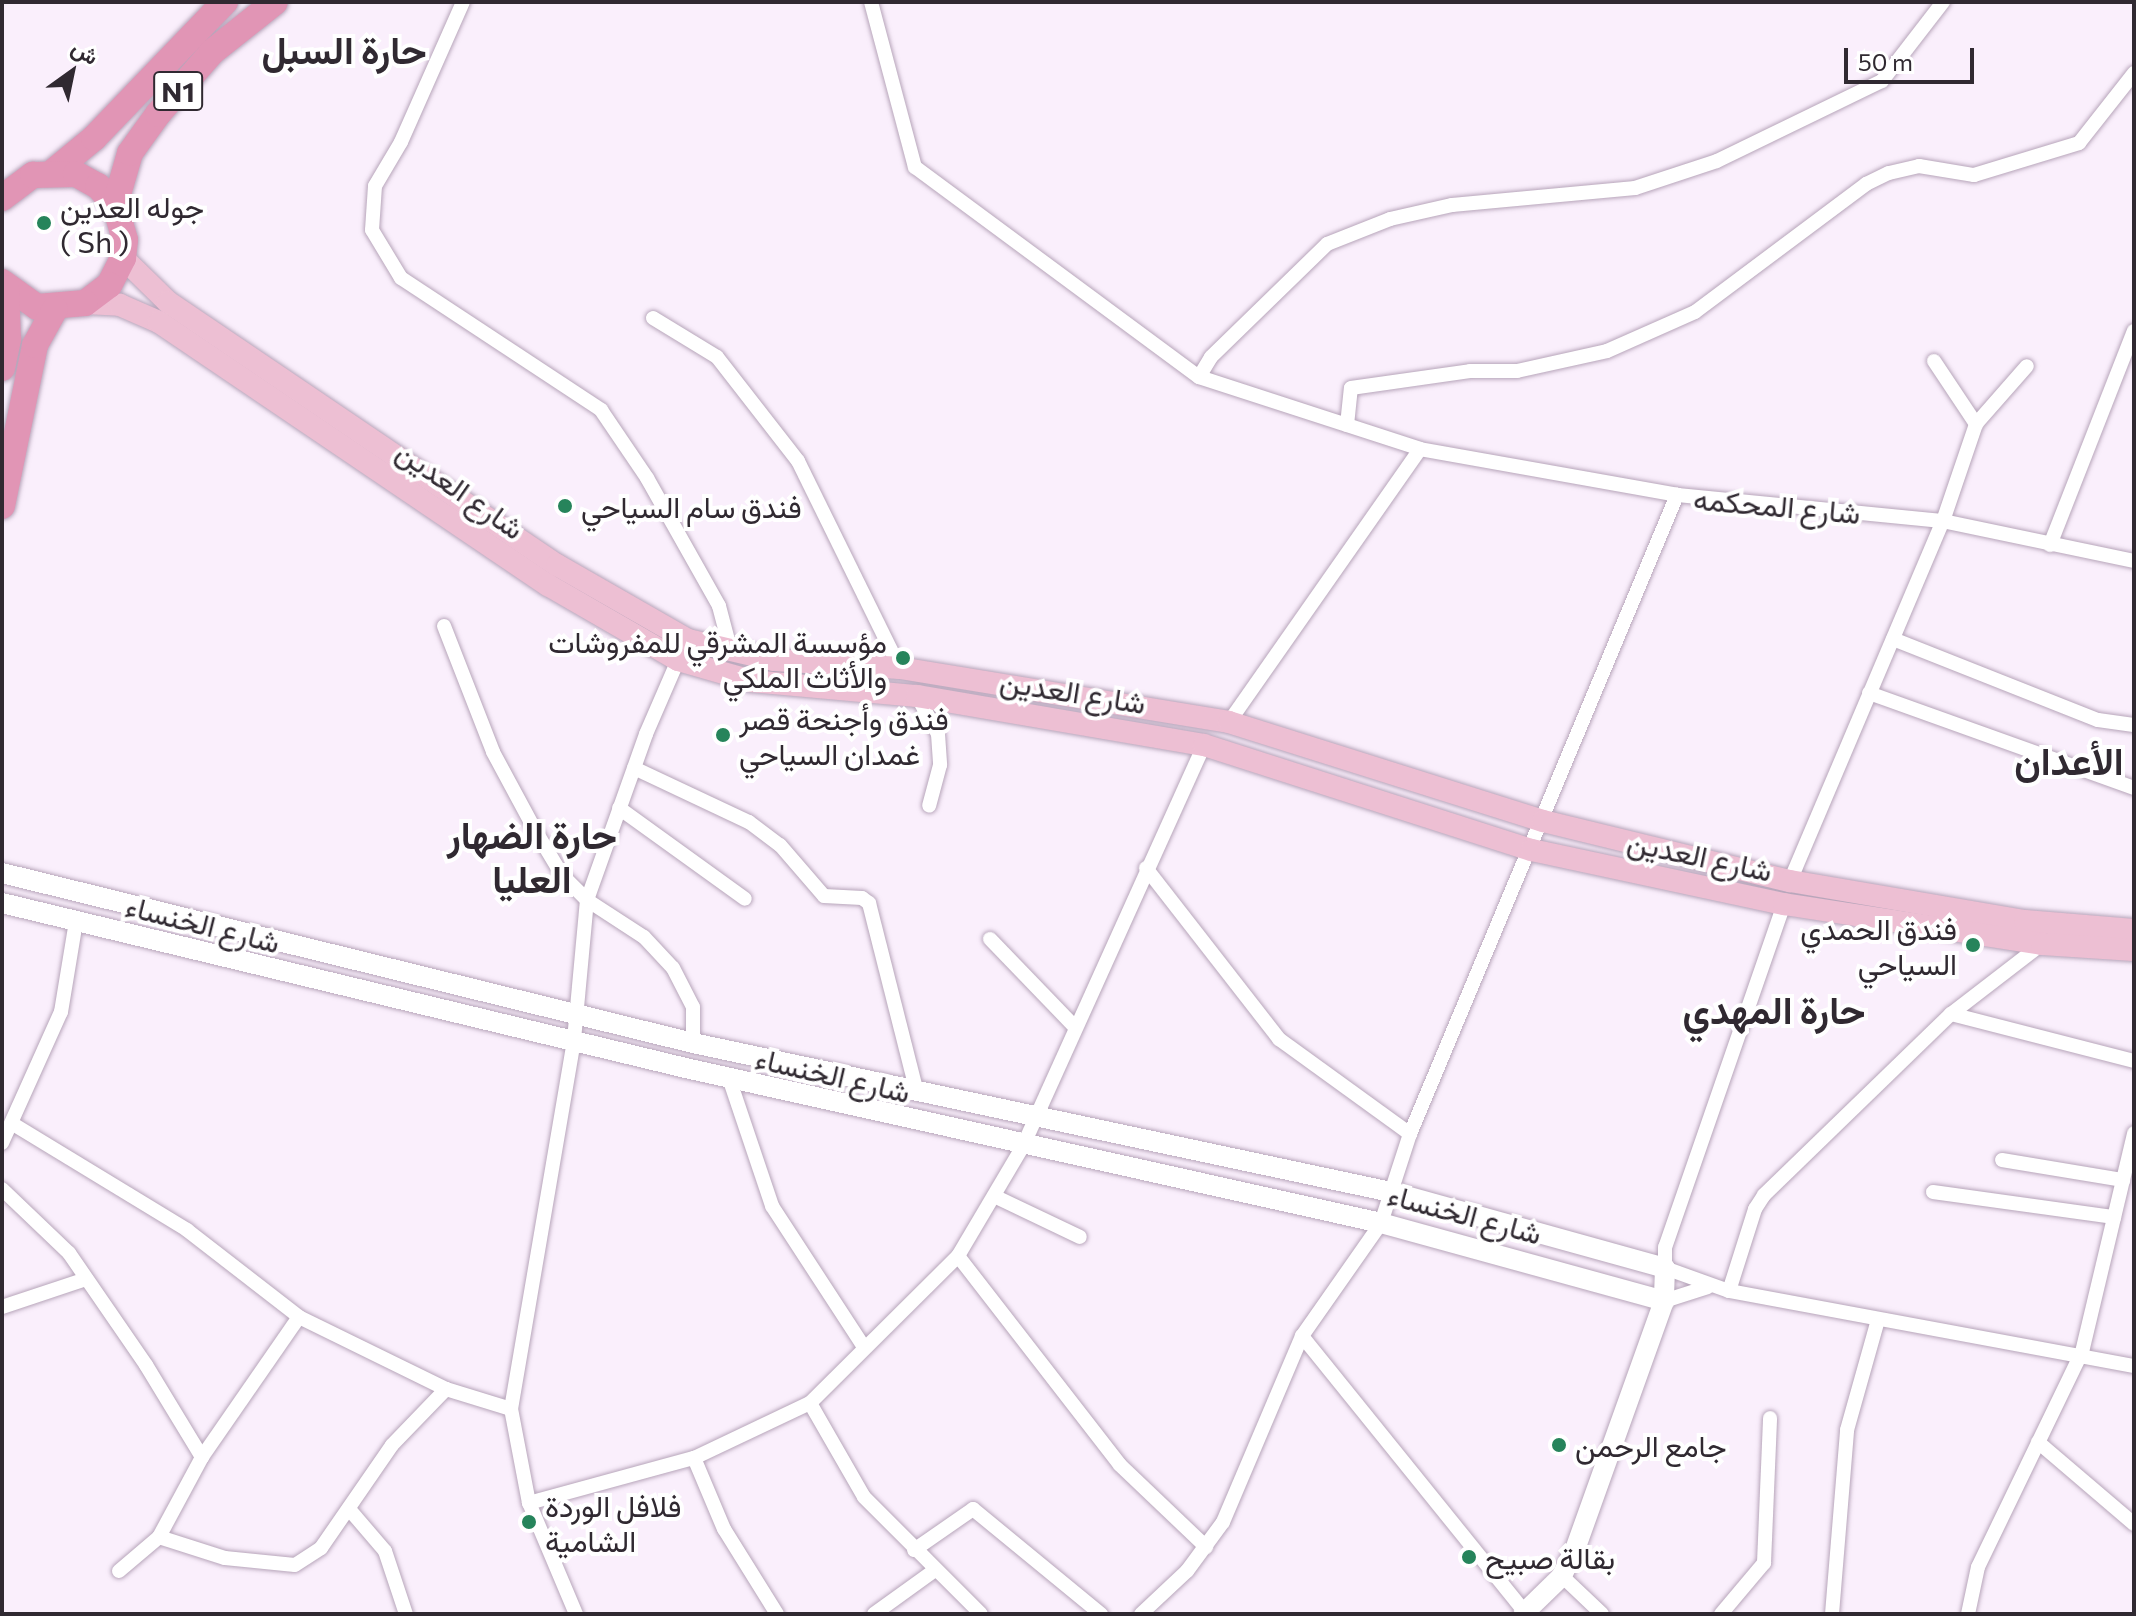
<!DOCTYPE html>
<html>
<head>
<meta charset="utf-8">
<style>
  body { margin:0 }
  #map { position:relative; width:2136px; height:1616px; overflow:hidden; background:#faeffc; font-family:Commissioner,Vazirmatn,sans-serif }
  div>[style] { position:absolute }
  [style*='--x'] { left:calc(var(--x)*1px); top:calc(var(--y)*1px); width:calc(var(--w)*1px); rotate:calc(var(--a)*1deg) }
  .roads { filter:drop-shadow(0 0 2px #b7a5ba) drop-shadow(0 0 2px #b7a5ba) }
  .street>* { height:14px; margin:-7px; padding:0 7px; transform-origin:7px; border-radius:7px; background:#fff }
  .secondary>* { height:20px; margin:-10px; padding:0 10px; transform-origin:10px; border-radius:10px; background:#fff }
  .primary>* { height:22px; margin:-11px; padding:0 11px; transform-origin:11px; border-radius:11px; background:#edbfd3 }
  .highway>* { height:26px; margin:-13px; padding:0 13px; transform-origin:13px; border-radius:13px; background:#e195b5 }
  .dots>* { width:22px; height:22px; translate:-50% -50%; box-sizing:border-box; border:4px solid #fff; border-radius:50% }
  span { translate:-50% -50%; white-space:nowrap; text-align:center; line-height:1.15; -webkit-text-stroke:8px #fff; paint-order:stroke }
  .shield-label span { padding:2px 6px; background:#fff; border:2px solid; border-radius:6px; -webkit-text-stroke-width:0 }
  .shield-label { font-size:28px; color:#302931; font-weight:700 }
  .poi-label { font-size:30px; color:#302931 }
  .left { translate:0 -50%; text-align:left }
  .right { translate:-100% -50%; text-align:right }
  .street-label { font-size:30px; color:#302931 }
  .district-label { font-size:38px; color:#302931; font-weight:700 }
  .frame { position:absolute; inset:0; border:4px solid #302931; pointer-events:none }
  .north { position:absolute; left:32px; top:32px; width:80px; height:80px; -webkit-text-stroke:6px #fff; paint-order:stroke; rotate:33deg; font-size:22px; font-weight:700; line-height:32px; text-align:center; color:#302931 }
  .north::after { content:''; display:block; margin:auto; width:28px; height:36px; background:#302931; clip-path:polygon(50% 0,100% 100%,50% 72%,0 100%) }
  .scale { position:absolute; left:1844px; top:48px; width:130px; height:36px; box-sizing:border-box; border:4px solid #302931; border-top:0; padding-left:10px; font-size:24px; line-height:28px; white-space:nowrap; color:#302931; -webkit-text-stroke:6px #fff; paint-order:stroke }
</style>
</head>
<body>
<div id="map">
  <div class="roads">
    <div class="street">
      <div style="--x:463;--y:2;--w:153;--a:113.9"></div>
      <div style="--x:401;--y:142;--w:51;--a:120.6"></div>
      <div style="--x:375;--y:186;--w:44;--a:93.9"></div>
      <div style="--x:372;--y:230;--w:56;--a:58.9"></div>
      <div style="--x:401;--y:278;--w:240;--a:33.4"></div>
      <div style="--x:601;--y:410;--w:82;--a:55.9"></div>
      <div style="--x:647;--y:478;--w:147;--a:60.6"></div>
      <div style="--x:719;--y:606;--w:43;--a:75.3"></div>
      <div style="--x:871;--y:2;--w:171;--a:75.1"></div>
      <div style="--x:915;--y:167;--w:353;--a:36.5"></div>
      <div style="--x:1199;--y:377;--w:232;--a:18"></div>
      <div style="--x:1420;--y:449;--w:261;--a:10.1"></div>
      <div style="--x:1677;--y:495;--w:267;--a:5.6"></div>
      <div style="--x:1943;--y:521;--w:195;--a:11.8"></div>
      <div style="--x:653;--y:318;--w:75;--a:31.4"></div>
      <div style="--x:717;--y:357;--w:132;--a:52.1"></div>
      <div style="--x:798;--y:461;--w:231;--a:63.8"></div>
      <div style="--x:1934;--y:361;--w:76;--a:56.3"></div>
      <div style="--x:1199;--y:377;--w:23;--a:-59"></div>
      <div style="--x:1211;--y:357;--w:162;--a:-44.2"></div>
      <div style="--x:1327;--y:244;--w:68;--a:-21.6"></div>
      <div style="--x:1390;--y:219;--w:64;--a:-12.7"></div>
      <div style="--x:1452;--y:205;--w:184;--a:-5.3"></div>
      <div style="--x:1635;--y:188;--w:86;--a:-18.2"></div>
      <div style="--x:1717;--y:161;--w:183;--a:-25.9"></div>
      <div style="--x:1882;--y:81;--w:100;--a:-52.3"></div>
      <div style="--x:1347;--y:425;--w:37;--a:-84"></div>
      <div style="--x:1351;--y:388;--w:120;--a:-8.1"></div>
      <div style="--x:1470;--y:371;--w:47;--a:0"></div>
      <div style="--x:1517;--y:371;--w:92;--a:-12.5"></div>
      <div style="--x:1607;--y:351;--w:96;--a:-23.9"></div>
      <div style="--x:1695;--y:312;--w:214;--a:-36.8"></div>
      <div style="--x:1866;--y:184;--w:25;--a:-26"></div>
      <div style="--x:1889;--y:173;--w:31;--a:-13"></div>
      <div style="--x:1919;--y:166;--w:56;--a:9.3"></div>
      <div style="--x:1974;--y:175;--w:110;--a:-16.9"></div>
      <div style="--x:2079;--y:143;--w:89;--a:-51.8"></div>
      <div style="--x:2050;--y:545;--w:230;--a:-68.6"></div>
      <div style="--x:444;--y:626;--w:135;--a:68.7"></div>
      <div style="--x:493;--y:752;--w:89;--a:61.7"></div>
      <div style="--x:535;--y:830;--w:52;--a:59"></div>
      <div style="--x:562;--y:875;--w:35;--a:45"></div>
      <div style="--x:587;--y:900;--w:68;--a:33"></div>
      <div style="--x:644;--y:937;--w:42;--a:46.9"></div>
      <div style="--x:673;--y:968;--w:44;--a:62.9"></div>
      <div style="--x:693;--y:1007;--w:36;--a:90"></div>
      <div style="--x:1893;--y:639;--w:220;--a:21.6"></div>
      <div style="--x:2098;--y:720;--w:36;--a:8"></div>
      <div style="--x:1869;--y:693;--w:282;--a:19.7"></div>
      <div style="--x:917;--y:696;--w:43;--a:61.1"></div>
      <div style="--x:938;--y:734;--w:31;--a:86"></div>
      <div style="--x:940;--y:765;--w:42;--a:105"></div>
      <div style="--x:1229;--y:722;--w:333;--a:-55"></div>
      <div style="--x:634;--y:768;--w:127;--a:25.2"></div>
      <div style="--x:749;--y:822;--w:39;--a:37"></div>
      <div style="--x:780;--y:845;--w:67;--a:49.2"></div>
      <div style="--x:824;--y:896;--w:38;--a:3"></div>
      <div style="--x:862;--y:898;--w:9;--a:36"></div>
      <div style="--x:869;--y:903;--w:196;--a:75.8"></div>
      <div style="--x:619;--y:808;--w:155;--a:35.8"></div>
      <div style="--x:1146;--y:868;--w:217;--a:52.1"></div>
      <div style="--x:1279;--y:1039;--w:162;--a:35.9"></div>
      <div style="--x:1790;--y:881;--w:391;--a:-67"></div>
      <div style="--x:1943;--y:521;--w:102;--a:-71.2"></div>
      <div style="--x:1976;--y:424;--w:77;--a:-48.7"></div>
      <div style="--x:1784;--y:904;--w:363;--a:109.1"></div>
      <div style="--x:1665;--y:1247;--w:21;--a:90"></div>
      <div style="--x:1665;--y:1268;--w:68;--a:19.8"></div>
      <div style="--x:1729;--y:1291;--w:412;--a:10.5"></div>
      <div style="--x:990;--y:939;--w:122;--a:46"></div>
      <div style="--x:1951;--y:1014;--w:189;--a:14.4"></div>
      <div style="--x:729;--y:1078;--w:135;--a:71.4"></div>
      <div style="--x:772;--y:1206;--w:168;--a:56.9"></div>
      <div style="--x:13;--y:1124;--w:204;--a:31.3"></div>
      <div style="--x:187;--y:1230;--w:142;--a:37.8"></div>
      <div style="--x:299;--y:1317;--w:164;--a:26.1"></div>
      <div style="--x:446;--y:1389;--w:68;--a:17.1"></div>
      <div style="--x:2;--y:1143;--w:144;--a:-65.8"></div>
      <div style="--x:61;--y:1012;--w:92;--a:-80.6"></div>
      <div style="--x:2002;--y:1160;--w:123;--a:9.4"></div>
      <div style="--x:2;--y:1189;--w:93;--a:43.7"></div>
      <div style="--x:69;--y:1253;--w:136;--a:55.5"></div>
      <div style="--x:146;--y:1365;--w:108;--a:58.7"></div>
      <div style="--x:1933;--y:1192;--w:183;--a:7.9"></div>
      <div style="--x:994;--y:1196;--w:95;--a:25.5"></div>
      <div style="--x:958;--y:1256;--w:264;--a:52.2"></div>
      <div style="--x:1120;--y:1465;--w:119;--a:43.6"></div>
      <div style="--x:1729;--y:1291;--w:86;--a:-72.4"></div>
      <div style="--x:1755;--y:1209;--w:17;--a:-57"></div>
      <div style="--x:1764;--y:1195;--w:260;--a:-44.1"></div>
      <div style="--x:1951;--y:1014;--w:115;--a:-37.6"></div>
      <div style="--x:1664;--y:1301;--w:46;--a:-17.7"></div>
      <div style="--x:2;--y:1307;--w:89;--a:-18.4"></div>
      <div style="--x:1302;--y:1336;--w:355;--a:51.1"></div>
      <div style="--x:810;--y:1403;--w:108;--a:60.1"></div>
      <div style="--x:864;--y:1497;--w:165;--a:45"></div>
      <div style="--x:2038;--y:1442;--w:126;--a:40.5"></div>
      <div style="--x:529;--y:1503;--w:171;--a:-15.3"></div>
      <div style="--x:349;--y:1509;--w:55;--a:49.4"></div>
      <div style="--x:385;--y:1551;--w:66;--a:71.6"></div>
      <div style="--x:159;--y:1537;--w:69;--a:17.7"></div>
      <div style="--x:225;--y:1558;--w:70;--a:5.7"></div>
      <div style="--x:295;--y:1565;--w:31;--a:-33"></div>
      <div style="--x:321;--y:1548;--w:125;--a:-55.4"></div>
      <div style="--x:392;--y:1445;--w:78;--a:-46"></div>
      <div style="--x:914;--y:1550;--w:72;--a:-34.8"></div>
      <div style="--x:973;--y:1509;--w:166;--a:39.4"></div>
      <div style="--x:119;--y:1571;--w:52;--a:-40.4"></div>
      <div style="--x:159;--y:1537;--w:91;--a:-61.7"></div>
      <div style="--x:202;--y:1457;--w:170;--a:-55.3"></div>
      <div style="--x:1562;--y:1576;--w:55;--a:43.5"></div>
      <div style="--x:576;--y:1614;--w:121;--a:-112.9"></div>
      <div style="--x:529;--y:1503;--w:96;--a:-100.8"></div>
      <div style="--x:511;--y:1409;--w:374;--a:-80.3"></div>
      <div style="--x:574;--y:1040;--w:141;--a:-84.7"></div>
      <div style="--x:587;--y:900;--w:176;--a:-70.4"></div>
      <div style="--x:646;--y:734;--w:81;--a:-66.6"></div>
      <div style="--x:777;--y:1614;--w:100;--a:-121.9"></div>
      <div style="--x:724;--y:1529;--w:77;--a:-112.9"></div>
      <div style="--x:694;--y:1458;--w:128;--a:-25.4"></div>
      <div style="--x:810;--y:1403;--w:209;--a:-44.8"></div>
      <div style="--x:958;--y:1256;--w:128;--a:-59.4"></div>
      <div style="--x:1023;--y:1146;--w:440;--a:-65.7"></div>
      <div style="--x:874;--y:1614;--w:75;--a:-35.8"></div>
      <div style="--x:1141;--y:1614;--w:63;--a:-43.1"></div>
      <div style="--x:1187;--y:1571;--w:61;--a:-53.7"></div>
      <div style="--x:1223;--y:1522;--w:202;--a:-67"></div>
      <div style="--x:1302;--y:1336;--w:138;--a:-55"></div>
      <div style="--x:1381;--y:1223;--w:94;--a:-72"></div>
      <div style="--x:1410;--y:1134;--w:693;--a:-67.32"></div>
      <div style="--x:1721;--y:1614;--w:67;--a:-49.9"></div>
      <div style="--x:1764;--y:1563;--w:145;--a:-87.6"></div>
      <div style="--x:1832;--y:1614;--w:185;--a:-85.3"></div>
      <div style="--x:1847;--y:1430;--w:114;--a:-74.3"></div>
      <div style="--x:1968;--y:1614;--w:48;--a:-78"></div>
      <div style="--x:1978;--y:1567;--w:239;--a:-64.2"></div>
      <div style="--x:2082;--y:1352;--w:225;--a:-76.6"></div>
    </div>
    <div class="secondary">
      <div style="--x:2;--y:873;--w:712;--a:13.82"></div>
      <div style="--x:693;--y:1043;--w:714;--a:12.05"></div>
      <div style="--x:1391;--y:1192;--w:284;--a:15.5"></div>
      <div style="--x:1665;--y:1268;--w:33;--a:92"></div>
      <div style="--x:1664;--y:1301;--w:263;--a:109.7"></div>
      <div style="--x:1575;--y:1549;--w:30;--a:116"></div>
      <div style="--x:1562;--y:1576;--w:54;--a:135.7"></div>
      <div style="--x:2;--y:903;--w:708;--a:13.57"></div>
      <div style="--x:690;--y:1069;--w:708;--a:12.56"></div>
      <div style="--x:1381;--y:1223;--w:294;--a:15.4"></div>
    </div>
    <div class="primary">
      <div style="--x:123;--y:258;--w:63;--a:44.4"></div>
      <div style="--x:168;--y:302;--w:470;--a:34.1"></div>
      <div style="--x:557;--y:565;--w:151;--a:29.8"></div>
      <div style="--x:688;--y:640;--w:88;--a:13.1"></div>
      <div style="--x:774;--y:660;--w:126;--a:3.6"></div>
      <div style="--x:900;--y:668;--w:333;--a:9.3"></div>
      <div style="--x:1229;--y:722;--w:329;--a:17.5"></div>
      <div style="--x:1543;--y:821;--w:254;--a:13.7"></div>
      <div style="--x:1790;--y:881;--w:238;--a:9.7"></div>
      <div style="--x:2025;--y:921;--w:109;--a:4.7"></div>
      <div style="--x:85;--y:303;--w:35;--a:3"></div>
      <div style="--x:120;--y:305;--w:43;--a:23.6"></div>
      <div style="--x:159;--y:322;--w:470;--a:34.1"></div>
      <div style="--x:548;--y:585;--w:150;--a:30"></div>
      <div style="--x:678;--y:660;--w:76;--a:16"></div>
      <div style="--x:751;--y:681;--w:167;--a:5.2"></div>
      <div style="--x:917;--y:696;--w:291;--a:9.7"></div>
      <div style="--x:1204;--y:745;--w:344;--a:17.8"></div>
      <div style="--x:1532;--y:850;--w:258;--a:12.1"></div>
      <div style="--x:1784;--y:904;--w:261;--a:8.8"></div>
      <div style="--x:2042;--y:944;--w:92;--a:3.7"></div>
    </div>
    <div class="highway">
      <div style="--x:54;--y:171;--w:52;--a:-39.5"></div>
      <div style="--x:94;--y:138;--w:189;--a:-46.1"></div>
      <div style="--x:2;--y:198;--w:39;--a:-37"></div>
      <div style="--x:33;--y:175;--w:43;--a:-1.3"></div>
      <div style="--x:76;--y:174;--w:25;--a:29"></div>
      <div style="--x:98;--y:186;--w:25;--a:48"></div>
      <div style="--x:115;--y:205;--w:36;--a:74"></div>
      <div style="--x:125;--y:240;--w:18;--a:96"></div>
      <div style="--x:123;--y:258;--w:30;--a:117"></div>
      <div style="--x:109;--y:285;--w:30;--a:143"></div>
      <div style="--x:85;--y:303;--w:48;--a:175.2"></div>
      <div style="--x:37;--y:307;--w:43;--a:-144.5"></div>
      <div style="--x:115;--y:205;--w:54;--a:-73.9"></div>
      <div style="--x:130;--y:153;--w:48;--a:-54.3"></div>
      <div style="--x:158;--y:114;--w:82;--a:-48.9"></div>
      <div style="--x:212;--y:52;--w:80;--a:-38.4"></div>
      <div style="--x:2;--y:368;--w:30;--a:-78"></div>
      <div style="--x:8;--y:339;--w:51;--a:-92.2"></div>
      <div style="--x:2;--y:506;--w:164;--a:-78.4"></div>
      <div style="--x:35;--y:345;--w:41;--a:-60.9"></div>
    </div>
  </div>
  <div class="dots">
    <div style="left:44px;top:223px;background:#26845b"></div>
    <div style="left:565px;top:506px;background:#26845b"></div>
    <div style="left:903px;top:658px;background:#26845b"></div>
    <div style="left:723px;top:735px;background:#26845b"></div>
    <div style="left:1973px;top:945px;background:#26845b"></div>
    <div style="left:1559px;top:1445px;background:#26845b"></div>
    <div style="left:529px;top:1522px;background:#26845b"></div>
    <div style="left:1469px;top:1557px;background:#26845b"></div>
  </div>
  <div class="shield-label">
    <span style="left:178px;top:91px">N1</span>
  </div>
  <div class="poi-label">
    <span class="left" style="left:60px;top:223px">جوله العدين<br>( Sh )</span>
    <span class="left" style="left:581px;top:506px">فندق سام السياحي</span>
    <span class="right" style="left:887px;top:658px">مؤسسة المشرقي للمفروشات<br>والأثاث الملكي</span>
    <span class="left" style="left:739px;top:735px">فندق وأجنحة قصر<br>غمدان السياحي</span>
    <span class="right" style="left:1957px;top:945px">فندق الحمدي<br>السياحي</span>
    <span class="left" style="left:1575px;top:1445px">جامع الرحمن</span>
    <span class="left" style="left:545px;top:1522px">فلافل الوردة<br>الشامية</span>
    <span class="left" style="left:1485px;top:1557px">بقالة صبيح</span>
  </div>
  <div class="street-label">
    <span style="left:461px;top:489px;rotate:35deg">شارع العدين</span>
    <span style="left:1777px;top:505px;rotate:5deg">شارع المحكمه</span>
    <span style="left:1073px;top:691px;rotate:9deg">شارع العدين</span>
    <span style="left:1700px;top:855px;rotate:12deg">شارع العدين</span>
    <span style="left:203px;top:923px;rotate:14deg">شارع الخنساء</span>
    <span style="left:833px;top:1074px;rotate:13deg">شارع الخنساء</span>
    <span style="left:1465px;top:1213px;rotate:15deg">شارع الخنساء</span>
  </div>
  <div class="district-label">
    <span style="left:344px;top:49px">حارة السبل</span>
    <span style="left:2069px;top:760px">الأعدان</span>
    <span style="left:532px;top:856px">حارة الضهار<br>العليا</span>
    <span style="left:1774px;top:1009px">حارة المهدي</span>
  </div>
  <div class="frame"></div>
  <div class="north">ش</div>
  <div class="scale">50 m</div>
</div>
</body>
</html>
